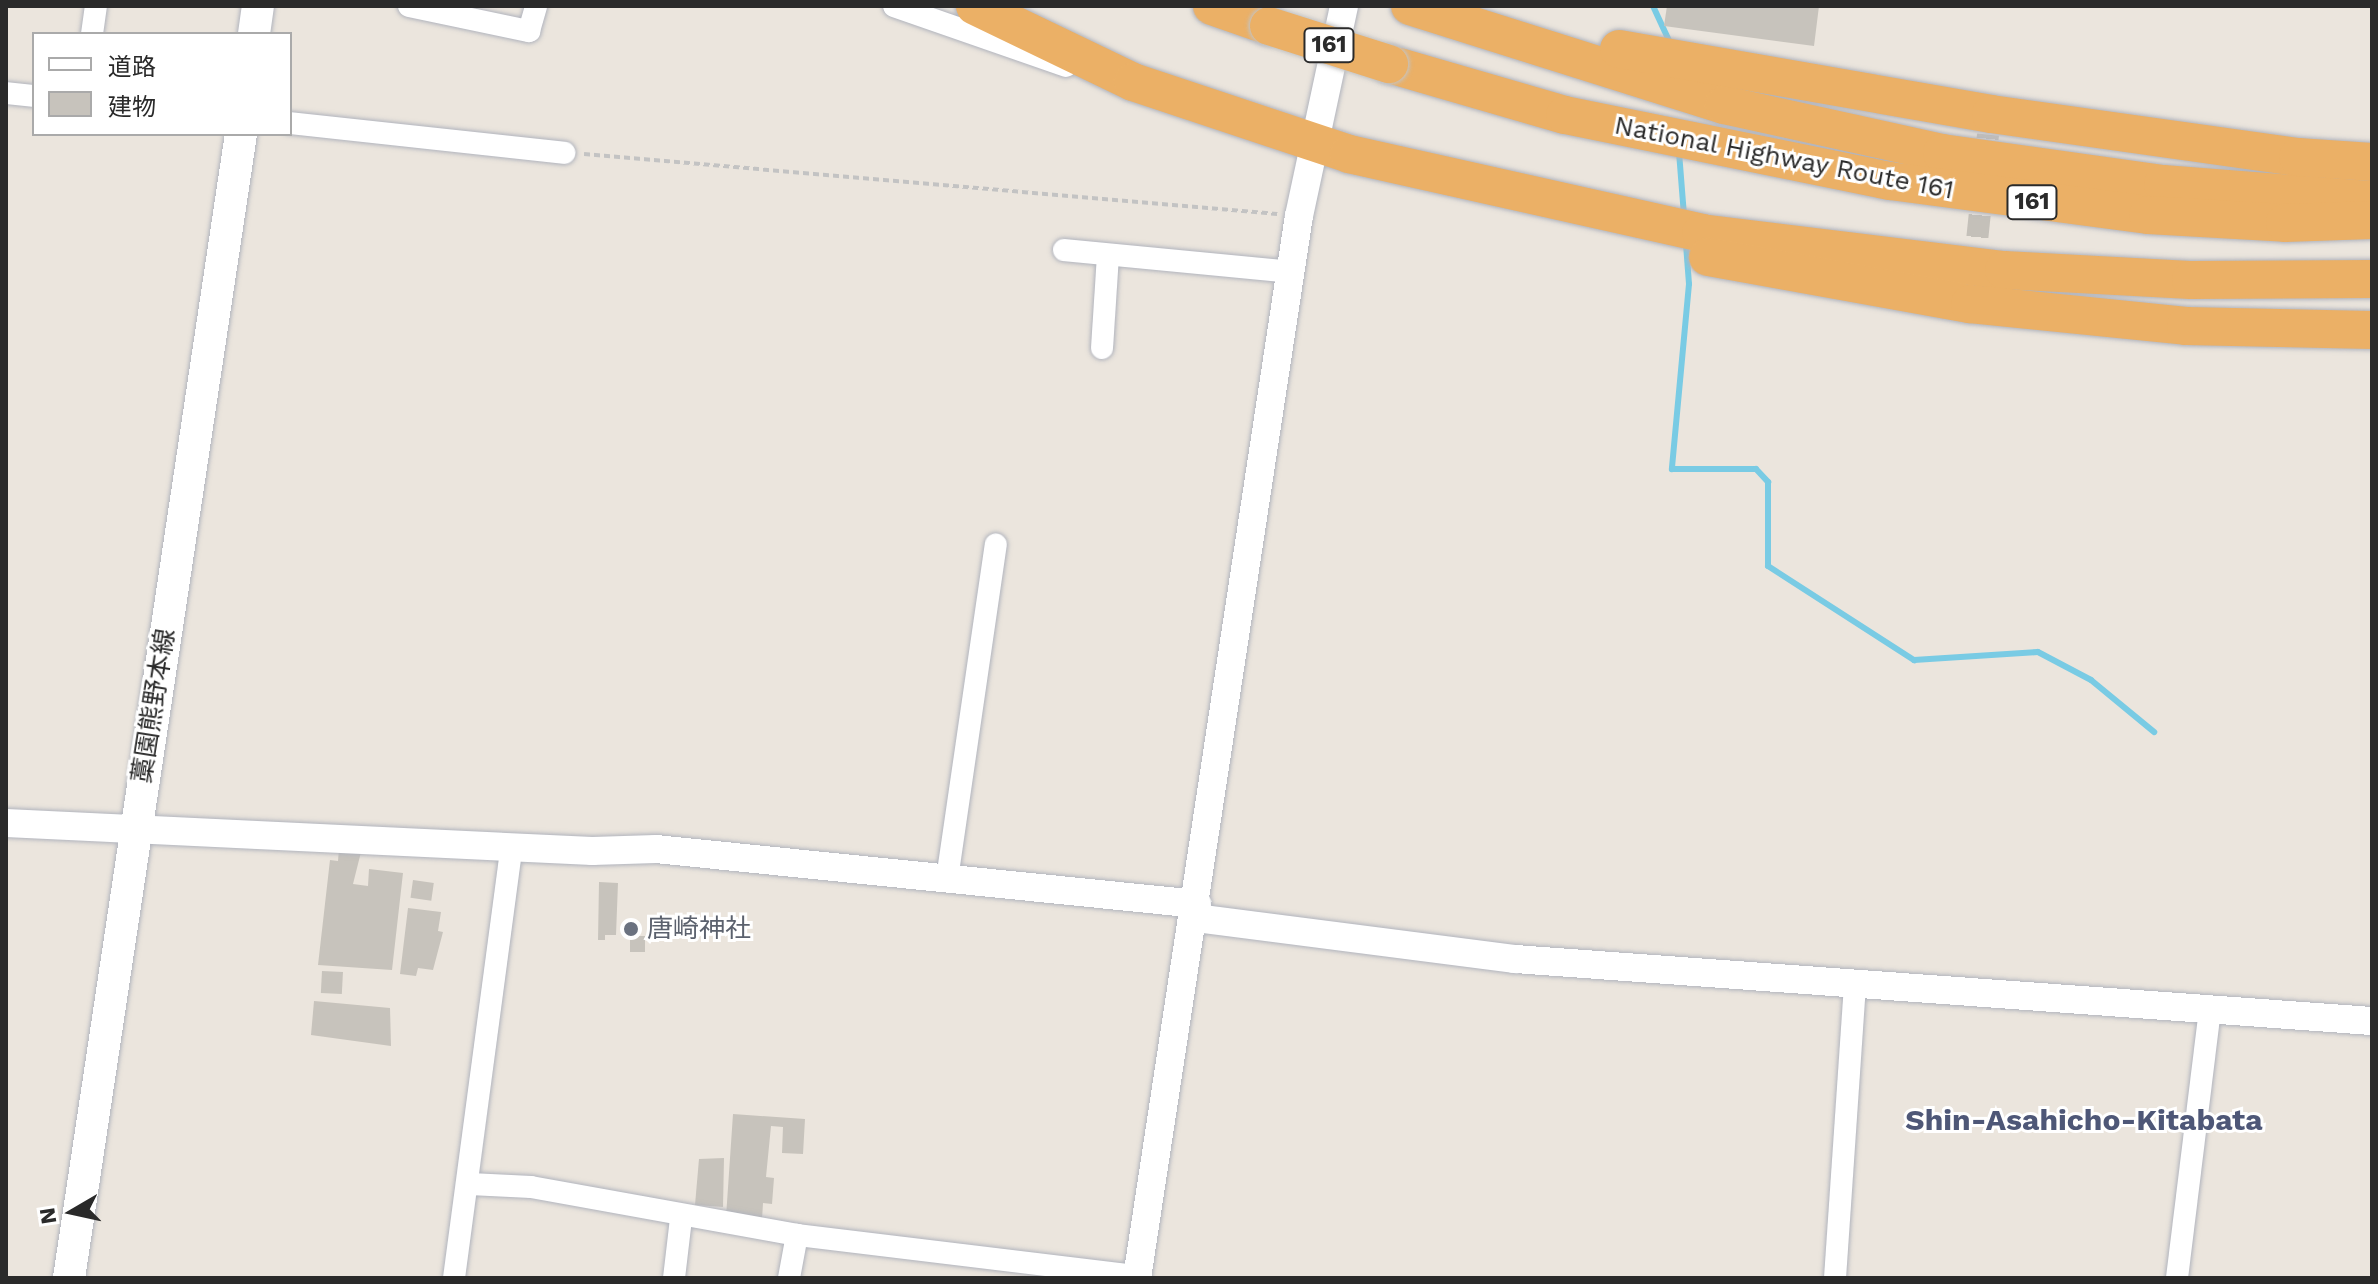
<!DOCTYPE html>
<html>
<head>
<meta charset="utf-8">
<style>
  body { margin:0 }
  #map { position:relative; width:2378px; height:1284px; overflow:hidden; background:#ebe5dd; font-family:"Work Sans","Noto Sans JP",sans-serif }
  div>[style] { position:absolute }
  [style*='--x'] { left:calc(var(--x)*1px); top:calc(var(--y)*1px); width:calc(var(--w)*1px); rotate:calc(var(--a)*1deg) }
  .stream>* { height:6px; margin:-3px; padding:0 3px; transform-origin:3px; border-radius:3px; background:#79cbe4 }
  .building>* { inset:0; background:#c7c3bc; transform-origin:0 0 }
  .minor-tunnel>* { height:22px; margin-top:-11px; transform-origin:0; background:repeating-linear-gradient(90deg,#c4c0b9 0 22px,transparent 0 33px) }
  .path>* { height:4px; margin-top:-2px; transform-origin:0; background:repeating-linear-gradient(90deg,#c3c3c3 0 6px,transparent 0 10px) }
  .roads { filter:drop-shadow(0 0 2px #b1b4bd) drop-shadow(0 0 2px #b1b4bd) }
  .minor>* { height:22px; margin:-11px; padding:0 11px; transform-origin:11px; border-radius:11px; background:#fff }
  .tertiary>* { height:28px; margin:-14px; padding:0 14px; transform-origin:14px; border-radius:14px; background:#fff }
  .secondary>* { height:32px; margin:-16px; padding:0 16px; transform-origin:16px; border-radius:16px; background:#fff }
  .trunk>* { height:38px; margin:-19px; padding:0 19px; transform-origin:19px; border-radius:19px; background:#ebb066 }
  .bridges { filter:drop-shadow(0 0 2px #c3c3c3) drop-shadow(0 0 2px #c3c3c3) }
  .trunk-bridge>* { height:38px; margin:-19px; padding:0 19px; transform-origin:19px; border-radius:19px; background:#ebb066 }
  .dots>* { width:22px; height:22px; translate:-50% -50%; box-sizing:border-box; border:4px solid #fff; border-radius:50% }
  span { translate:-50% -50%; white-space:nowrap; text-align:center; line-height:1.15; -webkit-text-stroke:6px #fff; paint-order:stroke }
  .shield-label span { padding:2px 6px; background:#fff; border:2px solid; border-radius:6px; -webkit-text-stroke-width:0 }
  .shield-label { font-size:24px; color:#2a2a2a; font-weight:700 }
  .street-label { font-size:26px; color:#2a2a2a }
  .worship-label { font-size:26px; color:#5b616d }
  .left { translate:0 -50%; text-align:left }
  .quarter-label { font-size:30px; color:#4e5777; font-weight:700 }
  .frame { position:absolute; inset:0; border:8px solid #2a2a2a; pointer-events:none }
  .legend { position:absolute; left:32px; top:32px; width:260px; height:104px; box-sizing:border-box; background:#fff; border:2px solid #aaa; margin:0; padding:10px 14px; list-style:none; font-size:24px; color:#2a2a2a }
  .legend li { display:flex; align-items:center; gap:16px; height:40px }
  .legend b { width:40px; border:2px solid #aaa }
  .north { position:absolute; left:32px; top:1172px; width:80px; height:80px; -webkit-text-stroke:6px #fff; paint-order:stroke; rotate:261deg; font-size:22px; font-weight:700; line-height:32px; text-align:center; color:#2a2a2a }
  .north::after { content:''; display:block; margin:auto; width:28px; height:36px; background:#2a2a2a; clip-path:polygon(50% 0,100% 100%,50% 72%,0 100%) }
</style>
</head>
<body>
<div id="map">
  <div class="stream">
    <div style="--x:1653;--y:6;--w:43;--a:65.2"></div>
    <div style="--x:1679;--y:152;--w:64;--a:85.5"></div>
    <div style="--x:1686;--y:244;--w:40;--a:85.7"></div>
    <div style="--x:1689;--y:284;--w:186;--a:95.3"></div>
    <div style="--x:1672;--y:469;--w:84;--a:0"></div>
    <div style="--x:1756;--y:469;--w:18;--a:47"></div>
    <div style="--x:1768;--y:482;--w:84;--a:90"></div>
    <div style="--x:1768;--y:566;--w:174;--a:32.8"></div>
    <div style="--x:1914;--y:660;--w:124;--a:-3.7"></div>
    <div style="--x:2038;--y:652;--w:60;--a:27.8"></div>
    <div style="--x:2091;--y:680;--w:82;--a:39.5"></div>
  </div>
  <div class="building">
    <div style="clip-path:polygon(1667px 6px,1819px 6px,1814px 46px,1664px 26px)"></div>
    <div style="clip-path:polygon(339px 849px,361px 852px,353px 884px,368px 886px,369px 869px,403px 873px,392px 970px,318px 965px,330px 860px,338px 861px)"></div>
    <div style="left:413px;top:880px;width:21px;height:18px;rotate:8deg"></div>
    <div style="clip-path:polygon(599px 882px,618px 883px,616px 935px,605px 935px,605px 940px,598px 940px)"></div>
    <div style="clip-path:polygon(408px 908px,441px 912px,438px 931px,443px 932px,433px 970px,418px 968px,416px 976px,400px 974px)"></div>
    <div style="left:630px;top:936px;width:15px;height:16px"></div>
    <div style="left:322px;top:971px;width:21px;height:22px;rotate:3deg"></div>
    <div style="clip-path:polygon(314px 1001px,390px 1008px,391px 1046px,311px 1035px)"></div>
    <div style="clip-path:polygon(733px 1114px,805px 1119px,803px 1154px,782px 1153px,783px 1127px,771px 1126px,766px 1177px,774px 1178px,772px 1204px,763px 1203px,762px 1220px,726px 1217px)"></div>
    <div style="clip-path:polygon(724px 1158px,723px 1207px,695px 1205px,699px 1159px)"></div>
  </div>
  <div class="minor-tunnel">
    <div style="--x:1974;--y:270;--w:136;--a:-84.1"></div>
  </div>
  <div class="path">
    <div style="--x:584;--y:154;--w:696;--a:4.95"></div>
  </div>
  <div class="roads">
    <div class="minor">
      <div style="--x:409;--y:6;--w:123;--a:11.8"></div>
      <div style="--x:529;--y:31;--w:26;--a:-74"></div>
      <div style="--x:894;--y:6;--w:182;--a:19.2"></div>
      <div style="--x:92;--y:34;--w:28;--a:-82"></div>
      <div style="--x:6;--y:93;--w:28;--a:6"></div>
      <div style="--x:290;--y:123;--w:276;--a:6.2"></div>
      <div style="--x:1064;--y:250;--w:229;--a:5.5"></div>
      <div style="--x:1102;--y:348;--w:93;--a:-86.3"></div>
      <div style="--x:947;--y:879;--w:338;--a:-81.7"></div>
      <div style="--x:470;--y:1184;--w:61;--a:2.8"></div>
      <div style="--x:531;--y:1187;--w:270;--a:10.2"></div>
      <div style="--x:797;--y:1235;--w:342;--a:6.9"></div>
      <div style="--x:454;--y:1278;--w:436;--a:-82.4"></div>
      <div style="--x:674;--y:1278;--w:60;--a:-83.3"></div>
      <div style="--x:789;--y:1278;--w:44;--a:-79.5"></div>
      <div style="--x:1835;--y:1278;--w:294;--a:-86.1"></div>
      <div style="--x:2177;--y:1278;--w:272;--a:-83"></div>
    </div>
    <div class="tertiary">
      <div style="--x:6;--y:823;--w:587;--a:2.74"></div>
      <div style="--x:592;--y:851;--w:64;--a:-1.8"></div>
      <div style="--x:656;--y:849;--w:544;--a:5.8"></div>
      <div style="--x:1195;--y:918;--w:323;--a:7.3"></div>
      <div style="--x:1515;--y:959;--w:859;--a:4.14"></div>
      <div style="--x:1137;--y:1278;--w:1074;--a:-81.33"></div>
      <div style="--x:1299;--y:216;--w:215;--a:-77.9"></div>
    </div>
    <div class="secondary">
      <div style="--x:254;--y:34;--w:28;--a:-82"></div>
      <div style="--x:69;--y:1278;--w:1157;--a:-81.45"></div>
    </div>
    <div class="trunk">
      <div style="--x:975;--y:6;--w:175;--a:25.7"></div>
      <div style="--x:1133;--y:82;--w:228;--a:18.4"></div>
      <div style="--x:1349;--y:154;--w:361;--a:12.6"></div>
      <div style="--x:1701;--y:233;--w:305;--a:7"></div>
      <div style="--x:2004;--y:270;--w:187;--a:3.1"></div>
      <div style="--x:2191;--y:280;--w:181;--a:-0.3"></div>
      <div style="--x:1212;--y:6;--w:60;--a:19.3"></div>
      <div style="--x:1410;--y:6;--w:329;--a:17.5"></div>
      <div style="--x:1724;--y:105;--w:223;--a:12.4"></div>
      <div style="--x:1942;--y:153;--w:223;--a:8"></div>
      <div style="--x:2163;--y:184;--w:210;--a:4.4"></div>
      <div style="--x:1619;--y:49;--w:378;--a:9.9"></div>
      <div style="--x:1991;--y:114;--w:310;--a:8"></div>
      <div style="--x:2298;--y:157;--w:74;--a:3.9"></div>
      <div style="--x:1389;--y:64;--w:183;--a:16.2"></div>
      <div style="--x:1565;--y:115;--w:332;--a:11.5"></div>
      <div style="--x:1890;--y:181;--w:260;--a:7.5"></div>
      <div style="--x:2148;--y:215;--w:137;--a:3.3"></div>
      <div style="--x:2285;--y:223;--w:87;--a:-2"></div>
      <div style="--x:1708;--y:257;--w:266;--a:10.2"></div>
      <div style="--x:1970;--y:304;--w:217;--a:5.8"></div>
      <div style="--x:2186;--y:326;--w:186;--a:1.2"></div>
    </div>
  </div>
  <div class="bridges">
    <div class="trunk-bridge">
      <div style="--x:1269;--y:26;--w:126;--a:17.6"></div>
    </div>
  </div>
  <div class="dots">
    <div style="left:631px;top:929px;background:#6b7280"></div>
  </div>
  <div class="shield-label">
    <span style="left:1329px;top:45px">161</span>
    <span style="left:2032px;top:202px">161</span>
  </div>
  <div class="street-label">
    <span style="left:1784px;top:158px;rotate:11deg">National Highway Route 161</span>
    <span style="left:154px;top:706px;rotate:-81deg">藁園熊野本線</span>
  </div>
  <div class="worship-label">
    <span class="left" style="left:647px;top:929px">唐崎神社</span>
  </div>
  <div class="quarter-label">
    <span style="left:2084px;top:1120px">Shin-Asahicho-Kitabata</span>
  </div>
  <div class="frame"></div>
  <ul class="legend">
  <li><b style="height:10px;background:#fff"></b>道路</li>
  <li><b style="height:22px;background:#c7c3bc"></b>建物</li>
  </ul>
  <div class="north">N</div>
</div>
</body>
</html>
